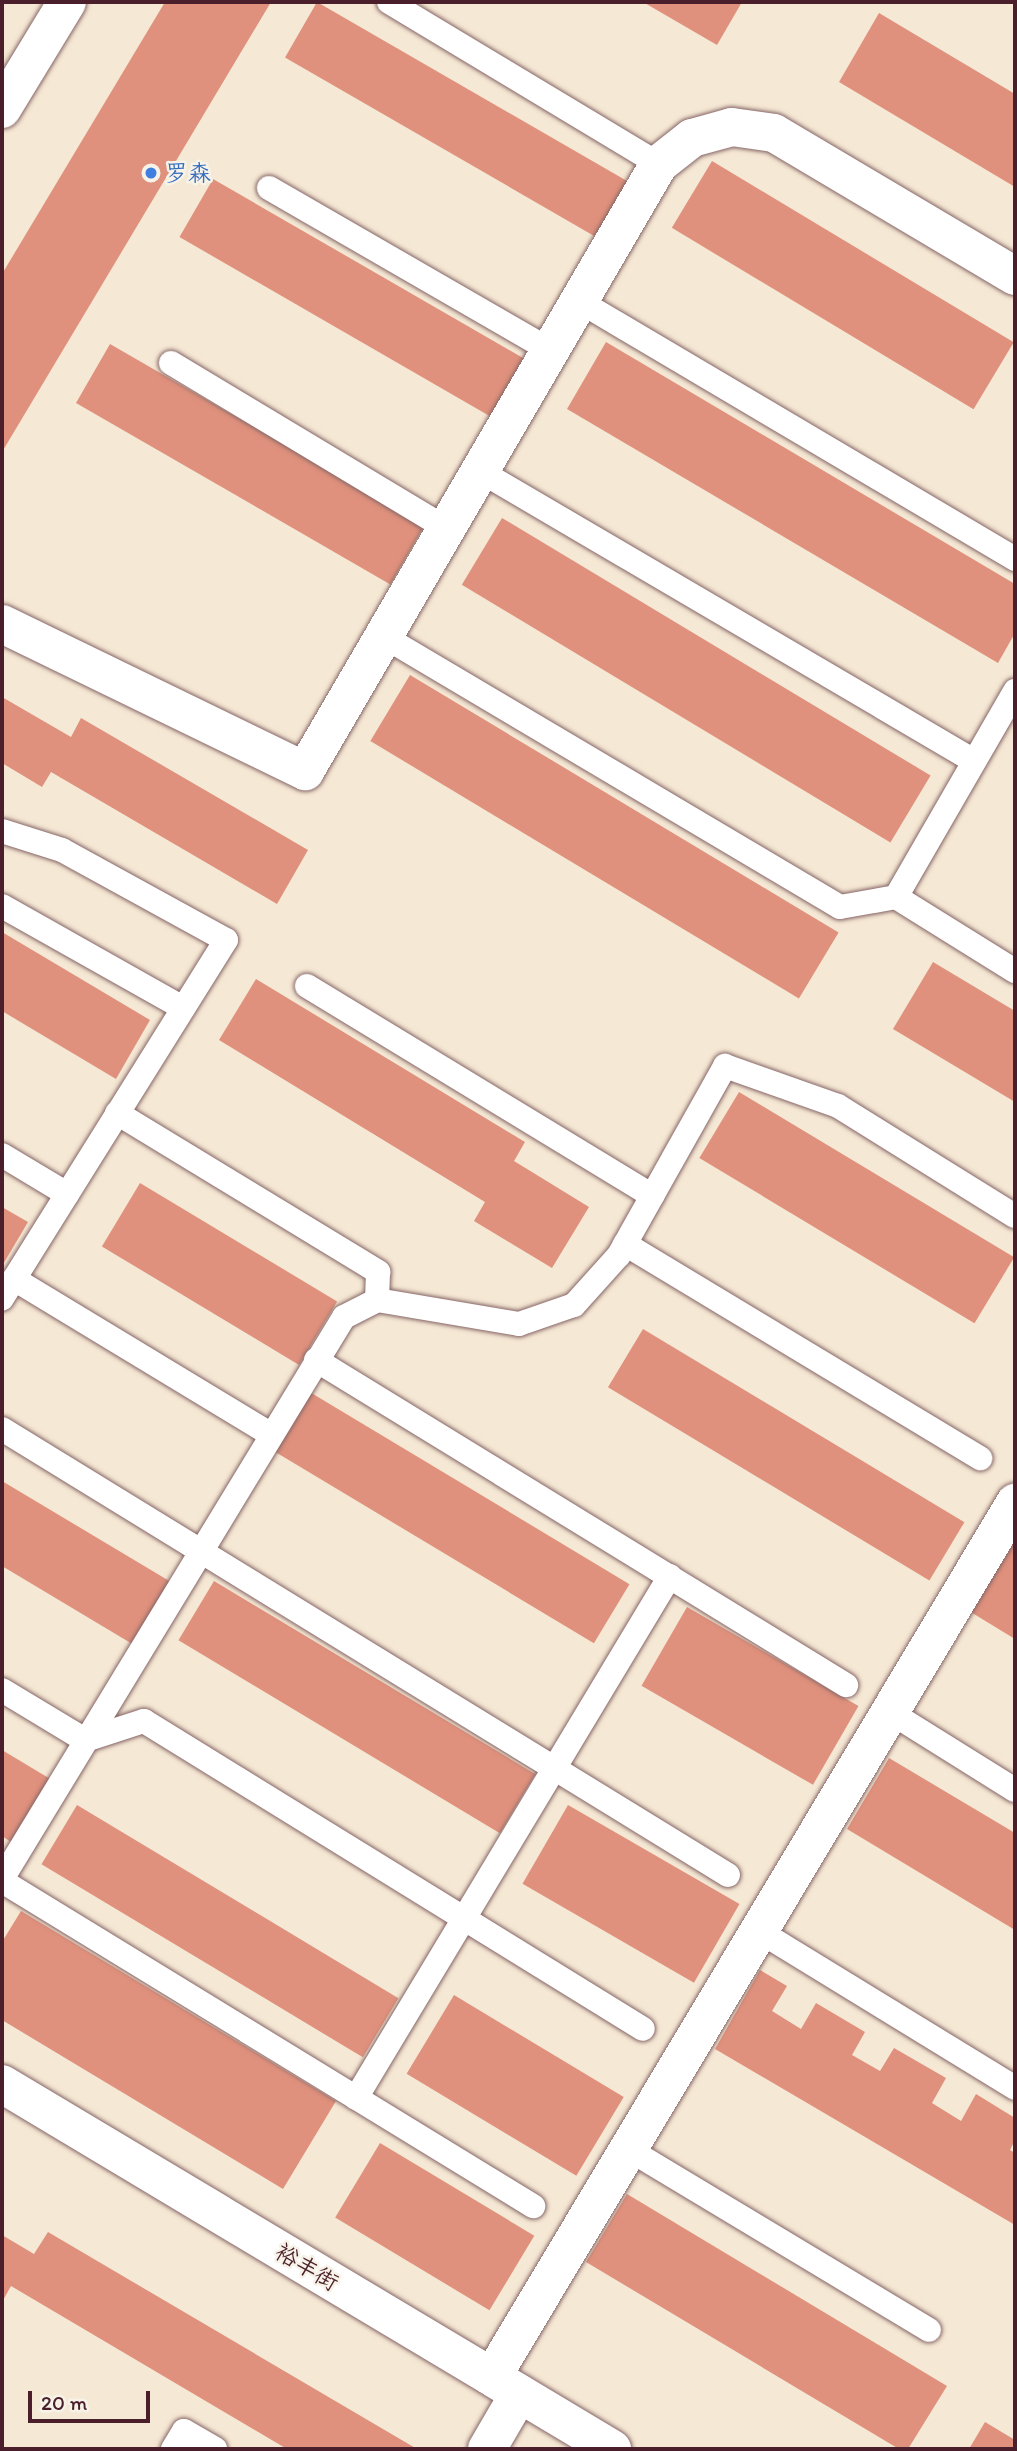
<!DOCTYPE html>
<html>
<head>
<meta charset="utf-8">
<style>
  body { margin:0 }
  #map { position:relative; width:1017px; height:2451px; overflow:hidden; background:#f5e8d4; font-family:Itim,"LXGW WenKai TC",sans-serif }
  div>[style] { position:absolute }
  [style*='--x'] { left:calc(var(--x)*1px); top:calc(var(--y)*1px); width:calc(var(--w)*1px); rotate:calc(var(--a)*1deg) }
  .building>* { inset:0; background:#df917d; transform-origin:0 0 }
  .roads { filter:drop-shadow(0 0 2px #866566) drop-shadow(0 0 2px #866566) }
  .service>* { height:24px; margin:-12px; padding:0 12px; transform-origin:12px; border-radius:12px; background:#fff }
  .minor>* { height:38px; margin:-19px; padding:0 19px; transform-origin:19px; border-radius:19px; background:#fff }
  .tertiary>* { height:38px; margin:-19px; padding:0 19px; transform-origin:19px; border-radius:19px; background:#fff }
  .dots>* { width:19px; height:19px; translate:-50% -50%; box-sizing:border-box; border:4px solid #f7f3e8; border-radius:50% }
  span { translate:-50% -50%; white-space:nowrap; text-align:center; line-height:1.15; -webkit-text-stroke:5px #f7f3e8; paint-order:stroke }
  .shop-label { font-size:23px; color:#366cbe }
  .left { translate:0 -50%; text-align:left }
  .street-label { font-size:23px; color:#4a1f2b }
  .frame { position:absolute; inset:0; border:4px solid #4a1f2b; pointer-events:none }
  .scale { position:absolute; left:28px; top:2391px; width:122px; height:32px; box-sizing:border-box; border:4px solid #4a1f2b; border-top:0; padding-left:9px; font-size:21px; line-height:24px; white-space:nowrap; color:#4a1f2b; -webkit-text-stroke:5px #f7f3e8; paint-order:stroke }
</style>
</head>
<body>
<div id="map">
  <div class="building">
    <div style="clip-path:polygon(165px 2px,271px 2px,2px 452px,2px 274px)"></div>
    <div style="left:317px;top:2px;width:363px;height:64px;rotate:30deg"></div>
    <div style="clip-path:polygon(643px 2px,742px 2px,717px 45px)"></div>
    <div style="clip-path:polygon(879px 13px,1015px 94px,1015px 187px,839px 82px)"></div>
    <div style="left:712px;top:161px;width:352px;height:78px;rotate:31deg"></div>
    <div style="left:213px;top:179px;width:363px;height:67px;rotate:30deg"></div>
    <div style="clip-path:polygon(606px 342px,1015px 584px,1015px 633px,998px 663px,567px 409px)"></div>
    <div style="left:110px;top:344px;width:363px;height:68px;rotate:30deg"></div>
    <div style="left:502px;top:518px;width:500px;height:78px;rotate:31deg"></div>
    <div style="left:410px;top:675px;width:500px;height:77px;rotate:31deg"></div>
    <div style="clip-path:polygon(2px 697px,71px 737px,81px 718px,308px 850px,277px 904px,51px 772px,42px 787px,2px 763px)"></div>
    <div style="clip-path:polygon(2px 932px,150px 1020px,116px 1079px,2px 1011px)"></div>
    <div style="clip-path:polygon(933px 962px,1015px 1011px,1015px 1102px,893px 1029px)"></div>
    <div style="clip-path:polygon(256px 979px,525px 1142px,514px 1161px,589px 1207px,552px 1268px,474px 1221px,485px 1202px,219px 1040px)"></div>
    <div style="left:739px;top:1092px;width:321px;height:77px;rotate:31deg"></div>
    <div style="left:140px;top:1183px;width:230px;height:74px;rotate:31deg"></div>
    <div style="clip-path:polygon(2px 1207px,28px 1222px,2px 1266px)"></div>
    <div style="left:643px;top:1329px;width:375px;height:68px;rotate:31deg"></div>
    <div style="left:308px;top:1391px;width:375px;height:69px;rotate:31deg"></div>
    <div style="clip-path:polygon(2px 1481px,171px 1582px,134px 1645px,2px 1566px)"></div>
    <div style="clip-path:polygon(1011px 1543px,1015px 1546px,1015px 1639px,969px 1611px)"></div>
    <div style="left:214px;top:1581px;width:375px;height:69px;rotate:31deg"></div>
    <div style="left:687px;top:1607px;width:198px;height:91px;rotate:30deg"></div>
    <div style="clip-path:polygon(2px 1750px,52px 1780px,14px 1844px,2px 1836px)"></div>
    <div style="clip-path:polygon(889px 1758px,1015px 1833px,1015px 1930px,847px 1829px)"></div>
    <div style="left:77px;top:1805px;width:375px;height:69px;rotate:31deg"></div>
    <div style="left:568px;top:1805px;width:198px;height:91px;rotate:30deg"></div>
    <div style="clip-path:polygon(21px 1911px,336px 2101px,283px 2189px,2px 2020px,2px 1942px)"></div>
    <div style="clip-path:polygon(760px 1970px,787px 1986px,772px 2011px,801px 2029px,816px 2003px,865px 2032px,852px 2055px,880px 2071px,894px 2048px,946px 2078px,932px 2103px,961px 2121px,976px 2094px,1015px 2118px,1015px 2140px,1010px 2150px,1015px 2153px,1015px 2225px,715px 2049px)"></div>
    <div style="left:454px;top:1995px;width:198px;height:92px;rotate:31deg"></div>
    <div style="left:380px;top:2143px;width:180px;height:87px;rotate:31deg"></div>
    <div style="clip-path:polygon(627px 2194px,947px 2386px,908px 2449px,899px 2449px,586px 2262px)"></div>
    <div style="clip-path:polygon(48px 2232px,417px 2449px,287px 2449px,11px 2286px,2px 2302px,2px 2235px,34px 2254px)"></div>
    <div style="clip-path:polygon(985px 2422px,1015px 2440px,1015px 2449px,969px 2449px)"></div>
  </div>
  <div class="roads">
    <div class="service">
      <div style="--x:389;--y:2;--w:315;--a:31"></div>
      <div style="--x:269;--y:188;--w:324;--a:30"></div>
      <div style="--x:579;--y:301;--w:507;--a:30.61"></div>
      <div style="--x:171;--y:363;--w:321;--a:31"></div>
      <div style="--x:480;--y:471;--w:573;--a:30.41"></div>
      <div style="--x:383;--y:636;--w:531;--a:30.67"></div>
      <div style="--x:840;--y:907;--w:57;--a:-10.1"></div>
      <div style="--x:896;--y:897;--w:140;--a:31.9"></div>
      <div style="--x:2;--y:831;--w:63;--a:17.6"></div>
      <div style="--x:62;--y:850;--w:187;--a:28.8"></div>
      <div style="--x:226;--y:940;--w:423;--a:122"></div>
      <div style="--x:896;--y:897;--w:238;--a:-60"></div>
      <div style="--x:2;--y:906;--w:206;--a:29.4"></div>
      <div style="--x:307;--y:986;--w:404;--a:31.3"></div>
      <div style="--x:117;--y:1113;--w:306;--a:31.3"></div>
      <div style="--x:378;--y:1272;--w:28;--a:92"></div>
      <div style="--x:2;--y:1155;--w:76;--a:31"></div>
      <div style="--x:625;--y:1244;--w:415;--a:31.1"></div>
      <div style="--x:14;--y:1279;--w:299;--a:31.2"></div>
      <div style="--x:316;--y:1360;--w:622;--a:31.52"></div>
      <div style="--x:2;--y:1429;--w:852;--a:31.56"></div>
      <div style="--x:2;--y:1690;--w:97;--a:31.1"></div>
      <div style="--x:85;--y:1740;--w:62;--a:-17.9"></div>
      <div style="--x:144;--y:1721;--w:586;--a:31.68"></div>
      <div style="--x:890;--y:1712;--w:147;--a:32"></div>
      <div style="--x:2;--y:1879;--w:658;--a:-58.68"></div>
      <div style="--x:344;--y:1317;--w:37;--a:-27"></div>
      <div style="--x:377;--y:1300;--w:144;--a:9.6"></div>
      <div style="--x:519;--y:1324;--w:58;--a:-19.1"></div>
      <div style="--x:574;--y:1305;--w:67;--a:-48"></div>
      <div style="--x:619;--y:1255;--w:217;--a:-60.7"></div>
      <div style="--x:725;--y:1066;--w:120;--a:19.5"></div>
      <div style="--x:838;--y:1106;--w:208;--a:31.9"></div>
      <div style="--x:2;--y:1881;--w:623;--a:31.47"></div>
      <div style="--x:759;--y:1931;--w:300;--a:31.5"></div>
      <div style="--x:356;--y:2098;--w:609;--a:-58.97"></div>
      <div style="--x:628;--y:2149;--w:351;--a:31"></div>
      <div style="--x:173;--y:2449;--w:21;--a:-59"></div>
      <div style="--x:184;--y:2431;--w:36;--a:30"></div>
    </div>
    <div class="minor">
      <div style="--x:2;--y:624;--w:337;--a:25.9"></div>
      <div style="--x:305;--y:771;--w:703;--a:-59.75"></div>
      <div style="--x:659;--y:164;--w:42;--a:-38.2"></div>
      <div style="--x:692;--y:138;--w:41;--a:-15.4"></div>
      <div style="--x:732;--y:127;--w:42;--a:8.1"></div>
      <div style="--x:774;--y:133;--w:280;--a:30.7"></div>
      <div style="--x:2;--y:2084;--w:711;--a:30.89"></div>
      <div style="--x:492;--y:2377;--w:1019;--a:-59.1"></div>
      <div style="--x:487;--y:2449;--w:64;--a:-59.8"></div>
    </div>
    <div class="tertiary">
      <div style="--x:2;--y:109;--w:125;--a:-58.7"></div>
    </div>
  </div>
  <div class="dots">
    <div style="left:151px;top:173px;background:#3f7fe0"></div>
  </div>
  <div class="shop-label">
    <span class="left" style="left:165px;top:173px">罗森</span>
  </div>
  <div class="street-label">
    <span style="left:307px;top:2267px;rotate:31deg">裕丰街</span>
  </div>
  <div class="frame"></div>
  <div class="scale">20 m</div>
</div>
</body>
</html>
